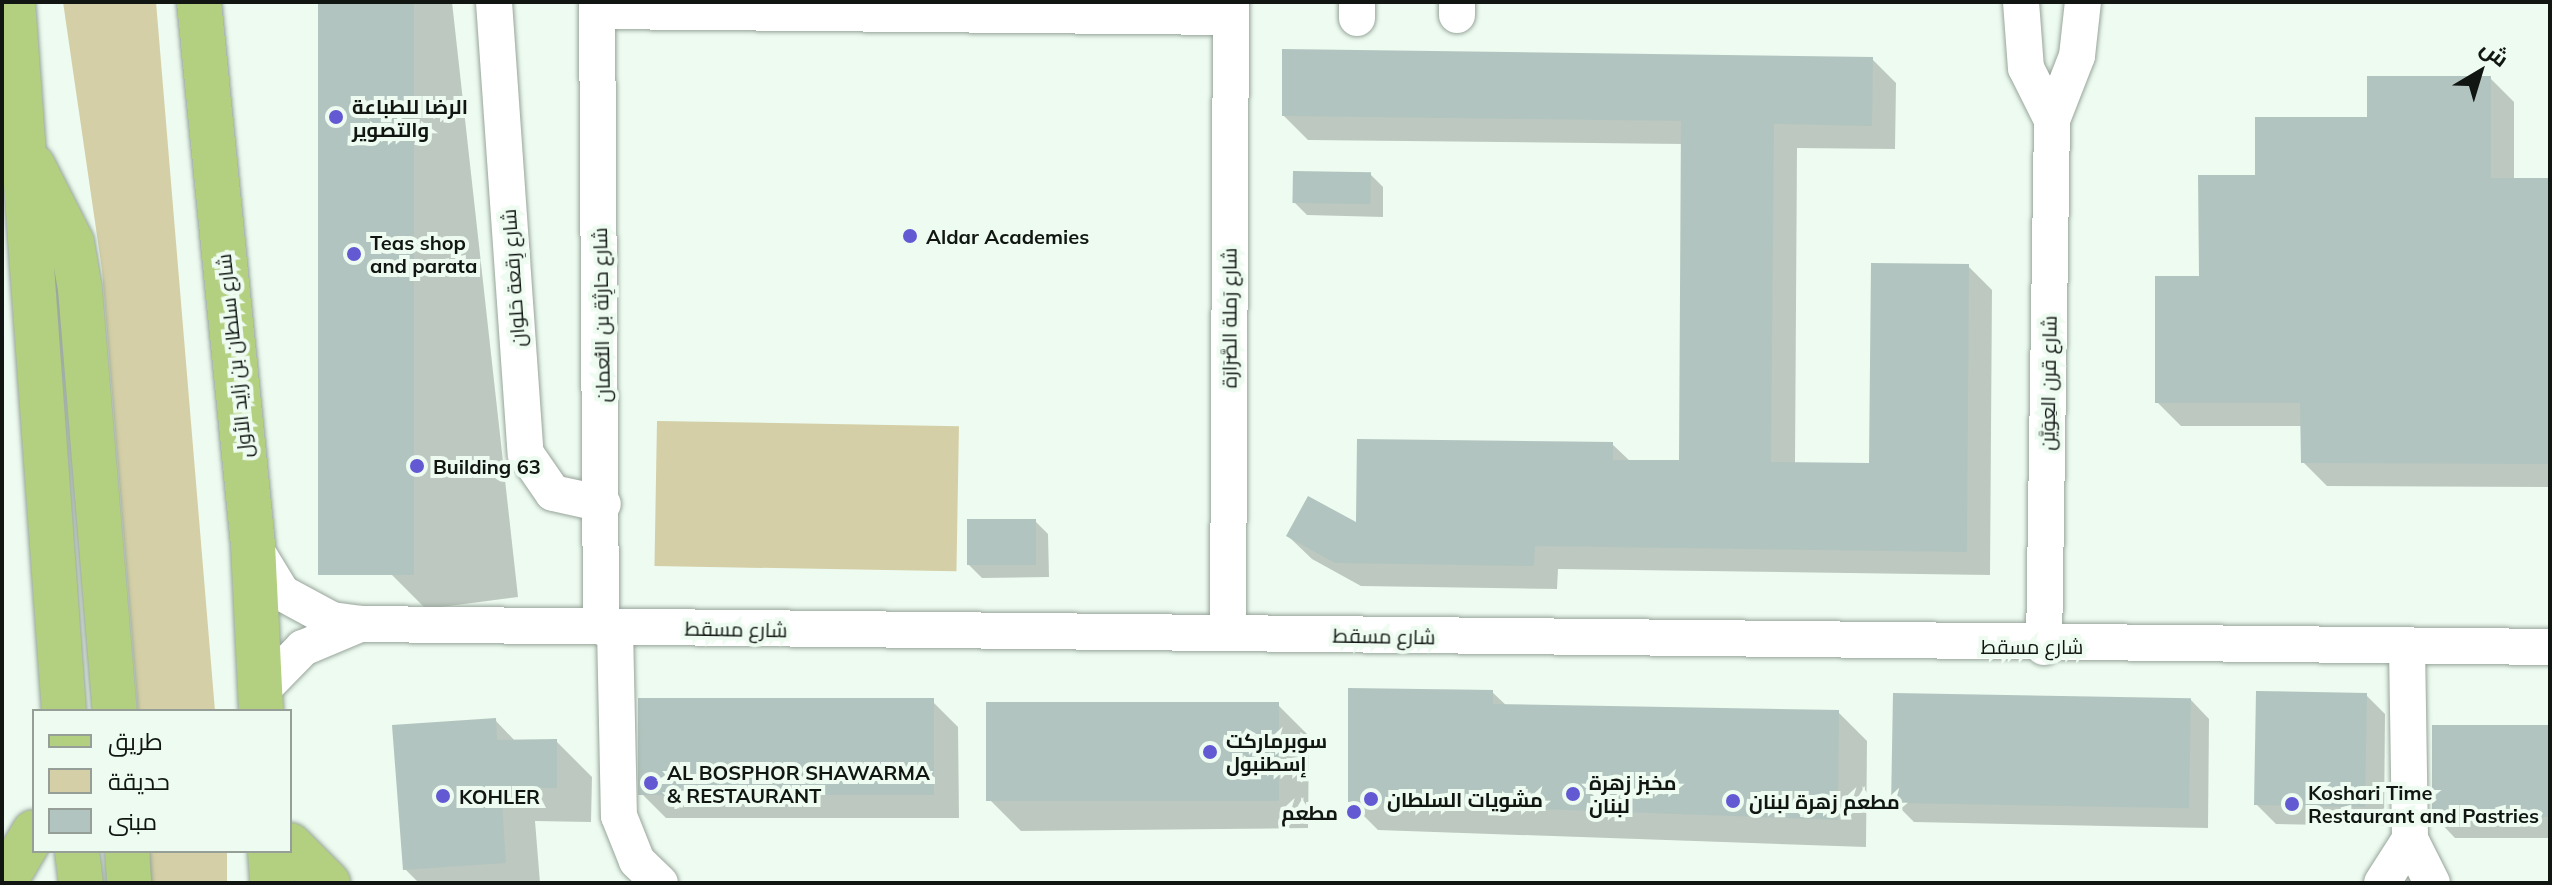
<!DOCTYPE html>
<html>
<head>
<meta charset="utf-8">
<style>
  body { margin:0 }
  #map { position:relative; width:2552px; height:885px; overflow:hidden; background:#edfbf0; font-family:Mulish,Cairo,sans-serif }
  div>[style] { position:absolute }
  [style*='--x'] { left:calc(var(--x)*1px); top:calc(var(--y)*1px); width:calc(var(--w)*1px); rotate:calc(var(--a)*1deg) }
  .green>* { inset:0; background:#d4cfa6; transform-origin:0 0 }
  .shadow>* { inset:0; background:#0003 }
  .building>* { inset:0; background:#b2c4bf; transform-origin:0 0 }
  .roads { filter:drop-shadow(0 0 2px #97a49a) drop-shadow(0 0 2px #97a49a) }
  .minor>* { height:36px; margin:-18px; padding:0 18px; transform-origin:18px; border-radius:18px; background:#fff }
  .major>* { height:44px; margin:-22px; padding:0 22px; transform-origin:22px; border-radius:22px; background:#b3d080 }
  .dots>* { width:22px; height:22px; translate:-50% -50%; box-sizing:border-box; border:4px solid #edfbf0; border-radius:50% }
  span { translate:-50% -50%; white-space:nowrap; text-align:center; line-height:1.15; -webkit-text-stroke:8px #edfbf0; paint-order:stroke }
  .poi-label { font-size:20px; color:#111613; font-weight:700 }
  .left { translate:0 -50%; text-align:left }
  .right { translate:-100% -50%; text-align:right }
  .street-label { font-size:20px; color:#111613 }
  .frame { position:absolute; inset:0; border:4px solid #111613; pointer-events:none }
  .legend { position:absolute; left:32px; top:709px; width:260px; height:144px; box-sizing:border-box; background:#edfbf0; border:2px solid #959f98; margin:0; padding:10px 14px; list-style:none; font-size:24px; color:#111613 }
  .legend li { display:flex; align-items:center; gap:16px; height:40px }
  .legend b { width:40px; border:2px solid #959f98 }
  .north { position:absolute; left:2440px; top:32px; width:80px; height:80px; -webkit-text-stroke:6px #edfbf0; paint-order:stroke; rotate:38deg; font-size:22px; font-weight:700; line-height:32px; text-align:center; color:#111613 }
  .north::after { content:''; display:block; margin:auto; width:28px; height:36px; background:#111613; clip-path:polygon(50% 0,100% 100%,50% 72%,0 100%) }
</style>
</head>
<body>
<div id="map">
  <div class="green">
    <div style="clip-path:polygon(63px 2px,156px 2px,215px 711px,138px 711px,102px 270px)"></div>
    <div style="left:657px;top:421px;width:302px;height:145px;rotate:1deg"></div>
    <div style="left:150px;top:851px;width:77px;height:32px"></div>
  </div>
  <div class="shadow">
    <div style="clip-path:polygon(325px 2px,452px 2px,518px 597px,426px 609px,387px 570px)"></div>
    <div style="clip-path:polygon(1872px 59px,1896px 83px,1895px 149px,1797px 148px,1795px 464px,1871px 465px,1968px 266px,1992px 290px,1990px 575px,1558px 569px,1557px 589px,1361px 586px,1312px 559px,1288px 536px,1358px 526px,1612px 444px,1631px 462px,1681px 462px,1683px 144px,1308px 140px,1284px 116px)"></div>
    <div style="clip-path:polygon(2490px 78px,2514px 102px,2514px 180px,2550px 180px,2550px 487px,2327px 486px,2303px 462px,2303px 426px,2181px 426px,2157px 402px,2201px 278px,2257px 177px,2369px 119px)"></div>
    <div style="clip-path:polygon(1370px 174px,1383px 187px,1383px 217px,1307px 215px,1294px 202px)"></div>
    <div style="clip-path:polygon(1035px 521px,1048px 534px,1049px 577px,982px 578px,969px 565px)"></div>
    <div style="clip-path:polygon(1492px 692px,1507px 706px,1838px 712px,1867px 741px,1866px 847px,1378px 830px,1350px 802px)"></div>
    <div style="clip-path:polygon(2366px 695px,2385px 714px,2384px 826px,2276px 824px,2257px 805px)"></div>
    <div style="clip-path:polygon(2190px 699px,2209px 719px,2208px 828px,1914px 822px,1895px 803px)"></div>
    <div style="clip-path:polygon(933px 702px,958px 727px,959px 818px,666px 818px,642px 794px)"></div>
    <div style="clip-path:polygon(1278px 705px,1309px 736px,1308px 828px,1021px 831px,990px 800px)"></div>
    <div style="clip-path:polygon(495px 720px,516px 742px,556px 741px,592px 777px,591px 822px,535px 821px,540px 883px,419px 883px,405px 869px)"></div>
    <div style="clip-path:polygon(2550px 725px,2550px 838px,2455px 838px,2434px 816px)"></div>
  </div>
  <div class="building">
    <div style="left:318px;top:2px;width:96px;height:573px"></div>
    <div style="clip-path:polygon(1282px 49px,1873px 57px,1872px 126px,1774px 124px,1771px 462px,1869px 463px,1871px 263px,1969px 264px,1967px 552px,1535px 546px,1534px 566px,1335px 563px,1286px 536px,1308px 496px,1356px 522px,1357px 439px,1613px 442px,1613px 460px,1679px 460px,1681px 121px,1282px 116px)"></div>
    <div style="clip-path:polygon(2367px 76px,2491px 76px,2491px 178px,2550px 178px,2550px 464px,2301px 463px,2300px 403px,2155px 403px,2155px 276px,2199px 276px,2198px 175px,2255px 175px,2255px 117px,2367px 117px)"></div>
    <div style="left:1293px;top:171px;width:78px;height:32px;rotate:1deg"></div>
    <div style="left:967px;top:519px;width:69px;height:46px"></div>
    <div style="clip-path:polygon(1348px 688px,1493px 690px,1493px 704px,1839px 710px,1838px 820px,1348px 802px)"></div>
    <div style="left:2256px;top:691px;width:111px;height:114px;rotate:1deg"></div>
    <div style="left:1893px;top:693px;width:298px;height:110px;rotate:1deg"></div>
    <div style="left:638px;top:698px;width:296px;height:97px"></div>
    <div style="left:986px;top:702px;width:293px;height:99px"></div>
    <div style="clip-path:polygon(496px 718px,497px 740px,557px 739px,557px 788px,501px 787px,506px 863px,403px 870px,392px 725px)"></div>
    <div style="left:2432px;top:725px;width:118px;height:92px"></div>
  </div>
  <div class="roads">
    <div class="minor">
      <div style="--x:494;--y:2;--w:453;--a:86"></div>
      <div style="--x:526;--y:454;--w:47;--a:55.3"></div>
      <div style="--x:553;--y:493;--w:51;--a:12.4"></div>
      <div style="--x:597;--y:2;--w:625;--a:89.63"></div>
      <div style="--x:1457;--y:2;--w:13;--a:90"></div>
      <div style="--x:2021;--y:2;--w:66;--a:85.7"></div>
      <div style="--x:2026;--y:68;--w:58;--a:63.4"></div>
      <div style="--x:597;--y:11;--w:634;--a:0.54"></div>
      <div style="--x:1357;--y:18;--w:16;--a:-90"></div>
      <div style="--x:254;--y:547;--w:54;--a:58.7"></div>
      <div style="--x:282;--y:593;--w:57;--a:28.4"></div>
      <div style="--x:332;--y:620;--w:28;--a:8"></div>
      <div style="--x:360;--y:624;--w:2190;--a:0.6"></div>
      <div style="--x:615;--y:628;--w:188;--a:88.8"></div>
      <div style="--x:619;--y:816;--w:48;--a:68.2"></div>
      <div style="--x:637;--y:861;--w:32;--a:44"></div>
      <div style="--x:1228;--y:633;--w:631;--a:-89.73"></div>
      <div style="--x:2407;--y:646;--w:193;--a:89.1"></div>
      <div style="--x:2410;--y:839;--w:49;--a:63.4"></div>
      <div style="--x:2044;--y:647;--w:527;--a:-89.13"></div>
      <div style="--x:2052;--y:120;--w:69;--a:-68.7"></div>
      <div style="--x:2077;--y:56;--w:54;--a:-83.7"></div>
      <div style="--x:260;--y:692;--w:62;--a:-45.7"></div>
      <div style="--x:303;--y:648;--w:62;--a:-22.8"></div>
      <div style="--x:2382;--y:883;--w:52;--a:-57.5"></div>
    </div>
    <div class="major">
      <div style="--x:13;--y:2;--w:711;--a:85.89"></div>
      <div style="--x:199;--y:2;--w:546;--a:84.32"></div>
      <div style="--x:253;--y:545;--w:166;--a:87.2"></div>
      <div style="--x:33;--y:166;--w:86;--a:63.1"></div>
      <div style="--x:72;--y:243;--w:47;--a:80.1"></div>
      <div style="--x:80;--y:289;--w:423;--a:85.3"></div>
      <div style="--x:290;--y:845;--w:54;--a:45"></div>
      <div style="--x:77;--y:851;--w:32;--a:83"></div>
      <div style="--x:127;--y:851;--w:32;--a:86"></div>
      <div style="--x:270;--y:851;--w:32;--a:86"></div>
      <div style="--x:4;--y:883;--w:59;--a:-59.5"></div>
    </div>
  </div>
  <div class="dots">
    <div style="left:336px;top:117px;background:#635ad3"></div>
    <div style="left:910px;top:236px;background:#635ad3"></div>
    <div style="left:354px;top:254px;background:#635ad3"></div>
    <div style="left:417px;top:466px;background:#635ad3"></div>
    <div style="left:1210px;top:752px;background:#635ad3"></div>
    <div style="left:651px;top:783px;background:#635ad3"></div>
    <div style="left:1573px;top:794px;background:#635ad3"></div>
    <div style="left:443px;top:796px;background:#635ad3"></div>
    <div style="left:1371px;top:799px;background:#635ad3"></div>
    <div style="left:1733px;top:801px;background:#635ad3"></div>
    <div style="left:2292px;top:804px;background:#635ad3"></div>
    <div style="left:1354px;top:812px;background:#635ad3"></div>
  </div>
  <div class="poi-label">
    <span class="left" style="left:352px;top:118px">الرضا للطباعة<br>والتصوير</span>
    <span class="left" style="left:926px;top:236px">Aldar Academies</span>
    <span class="left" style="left:370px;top:254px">Teas shop<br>and parata</span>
    <span class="left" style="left:433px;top:466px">Building 63</span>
    <span class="left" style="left:1226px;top:752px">سوبرماركت<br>إسطنبول</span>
    <span class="left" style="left:667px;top:784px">AL BOSPHOR SHAWARMA<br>&amp; RESTAURANT</span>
    <span class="left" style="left:1589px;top:794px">مخبز زهرة<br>لبنان</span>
    <span class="left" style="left:2308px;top:804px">Koshari Time<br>Restaurant and Pastries</span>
    <span class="left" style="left:459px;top:796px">KOHLER</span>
    <span class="left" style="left:1387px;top:799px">مشويات السلطان</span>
    <span class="left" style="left:1749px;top:801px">مطعم زهرة لبنان</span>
    <span class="right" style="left:1338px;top:812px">مطعم</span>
  </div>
  <div class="street-label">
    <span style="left:513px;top:278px;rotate:-94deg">شارع رِقعة حَلوان</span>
    <span style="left:601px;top:315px;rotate:-91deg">شارع حارِثة بن النُّعمان</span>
    <span style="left:1229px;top:318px;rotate:-90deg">شارع رَملة الصَّرَارَة</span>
    <span style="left:234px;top:356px;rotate:-96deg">شارع سلطان بن زايد الأول</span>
    <span style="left:2048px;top:383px;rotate:-89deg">شارع قرن العِوَيَّن</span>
    <span style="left:736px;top:629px;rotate:1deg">شارع مسقط</span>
    <span style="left:1384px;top:636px;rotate:1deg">شارع مسقط</span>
    <span style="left:2032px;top:646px">شارع مسقط</span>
  </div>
  <div class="frame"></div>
  <ul class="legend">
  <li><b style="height:10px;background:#b3d080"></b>طريق</li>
  <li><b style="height:22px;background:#d4cfa6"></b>حديقة</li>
  <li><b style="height:22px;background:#b2c4bf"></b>مبنى</li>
  </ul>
  <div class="north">ش</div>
</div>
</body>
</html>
